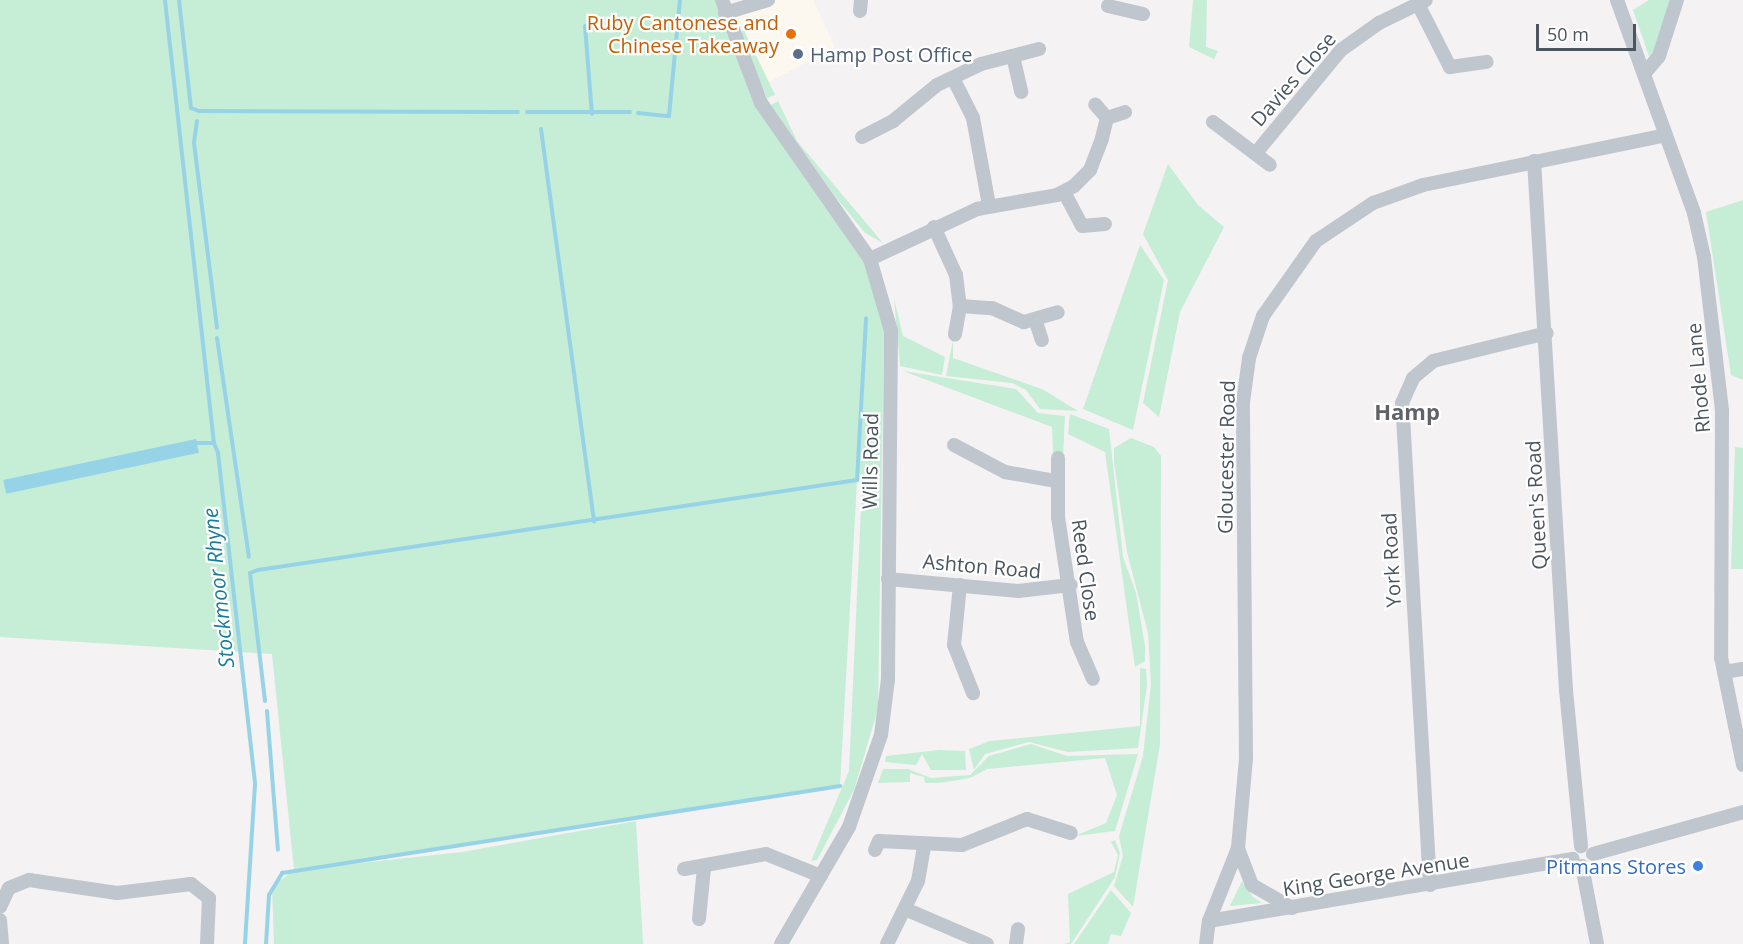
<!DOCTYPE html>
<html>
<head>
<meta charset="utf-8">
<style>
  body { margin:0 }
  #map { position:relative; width:1743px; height:944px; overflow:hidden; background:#f4f2f2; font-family:"Open Sans",sans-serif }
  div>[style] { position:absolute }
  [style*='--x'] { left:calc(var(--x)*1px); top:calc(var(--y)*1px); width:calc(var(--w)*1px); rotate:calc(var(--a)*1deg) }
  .commercial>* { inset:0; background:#fcf8ef }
  .green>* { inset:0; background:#c6edd6 }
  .water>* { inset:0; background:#97d3e6; transform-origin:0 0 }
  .stream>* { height:4px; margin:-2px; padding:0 2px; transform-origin:2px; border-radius:2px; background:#97d3e6 }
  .minor>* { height:14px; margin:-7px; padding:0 7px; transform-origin:7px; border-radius:7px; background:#bfc6cd }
  .dots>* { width:16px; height:16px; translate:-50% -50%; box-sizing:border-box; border:3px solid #fff; border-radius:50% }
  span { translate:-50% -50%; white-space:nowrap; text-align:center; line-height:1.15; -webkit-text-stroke:4.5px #fff; paint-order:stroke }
  .food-label { font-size:20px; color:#c56008 }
  .right { translate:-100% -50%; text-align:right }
  .service-label { font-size:20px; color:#4e5e75 }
  .left { translate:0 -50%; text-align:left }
  .street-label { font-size:20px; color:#4b555e }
  .shop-label { font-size:20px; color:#366cbe }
  .water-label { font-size:21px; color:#1a7d9c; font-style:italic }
  .quarter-label { font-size:22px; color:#5f6267; font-weight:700 }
  .scale { position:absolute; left:1536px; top:24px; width:100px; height:27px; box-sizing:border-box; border:3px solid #4b555e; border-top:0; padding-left:8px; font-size:18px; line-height:21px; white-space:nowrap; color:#4b555e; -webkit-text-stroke:4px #fff; paint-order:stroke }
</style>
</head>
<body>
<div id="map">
  <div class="commercial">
    <div style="clip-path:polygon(768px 0,813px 0,835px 47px,769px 82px,725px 13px)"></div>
  </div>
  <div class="green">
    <div style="clip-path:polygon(0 0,679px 0,676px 43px,680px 0,715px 0,758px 109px,865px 264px,884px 328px,878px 709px,854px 790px,817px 860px,811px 861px,849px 771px,862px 485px,857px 481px,840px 786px,315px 868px,462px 852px,636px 821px,643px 944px,274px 944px,272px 887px,294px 870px,272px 654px,0 637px)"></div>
    <div style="clip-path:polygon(1193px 0,1207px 0,1206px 47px,1218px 51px,1214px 59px,1189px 47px)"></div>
    <div style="clip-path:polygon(1649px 0,1673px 0,1651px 62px,1633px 10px)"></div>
    <div style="clip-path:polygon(743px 28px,775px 95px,767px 98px,741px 35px)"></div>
    <div style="clip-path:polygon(778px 101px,797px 141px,883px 243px,865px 233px,834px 195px,771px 105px)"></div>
    <div style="clip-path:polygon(1168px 164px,1198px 205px,1224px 227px,1180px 312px,1159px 417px,1143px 403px,1168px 280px,1143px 234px)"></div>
    <div style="clip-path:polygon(1743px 200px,1743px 380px,1731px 375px,1706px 212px)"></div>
    <div style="clip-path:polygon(1140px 245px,1164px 280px,1133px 430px,1083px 409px)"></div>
    <div style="clip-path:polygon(894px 298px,903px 336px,945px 357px,942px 375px,900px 366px)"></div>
    <div style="clip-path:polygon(953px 340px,953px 358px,1042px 389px,1078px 411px,1040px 409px,1026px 390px,1012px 383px,946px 376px)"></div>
    <div style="clip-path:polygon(903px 371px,1016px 389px,1038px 413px,1065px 416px,1063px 455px,1053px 453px,1052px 427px)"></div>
    <div style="clip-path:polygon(1070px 414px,1109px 429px,1123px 557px,1136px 593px,1145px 646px,1145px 661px,1135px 667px,1105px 452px,1068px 434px)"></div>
    <div style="clip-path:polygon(1131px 438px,1154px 447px,1161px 456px,1160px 744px,1133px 907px,1114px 886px,1123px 856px,1119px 836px,1143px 756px,1151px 684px,1148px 633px,1127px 552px,1114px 462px,1114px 448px)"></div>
    <div style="clip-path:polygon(1735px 447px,1743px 448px,1743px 569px,1731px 569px)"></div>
    <div style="clip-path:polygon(1140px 668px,1146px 669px,1147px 685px,1138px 748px,1068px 752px,1029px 742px,985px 754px,974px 770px,969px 749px,990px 741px,1140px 726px)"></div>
    <div style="clip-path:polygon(1031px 744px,1067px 756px,1138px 754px,1115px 831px,1075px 836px,1106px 823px,1117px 795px,1105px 758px,987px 769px,970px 778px,939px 783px,925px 783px,924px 777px,910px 773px,910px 782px,878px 783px,883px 769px,908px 769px,931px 778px,970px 775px,989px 756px)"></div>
    <div style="clip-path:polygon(939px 750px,965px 751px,966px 770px,931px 770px,922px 754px,916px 765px,885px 762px,886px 756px)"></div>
    <div style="clip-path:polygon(1115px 840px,1120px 853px,1115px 877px,1071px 944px,1065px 944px,1070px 942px,1068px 894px,1114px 872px,1118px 855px,1111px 842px)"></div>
    <div style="clip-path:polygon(1242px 881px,1253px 897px,1262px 903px,1230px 906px)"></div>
    <div style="clip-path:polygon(1111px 890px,1131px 913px,1121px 936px,1111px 934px,1108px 944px,1074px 944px)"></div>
  </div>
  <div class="water">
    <div style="left:196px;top:439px;width:14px;height:197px;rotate:78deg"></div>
  </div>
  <div class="stream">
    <div style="--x:165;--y:0;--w:446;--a:83.7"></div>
    <div style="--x:179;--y:0;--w:109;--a:83.7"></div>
    <div style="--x:191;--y:108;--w:9;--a:21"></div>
    <div style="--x:199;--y:111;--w:319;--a:0.2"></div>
    <div style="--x:585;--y:26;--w:88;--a:85.5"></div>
    <div style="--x:527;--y:112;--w:103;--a:0"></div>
    <div style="--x:638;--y:113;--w:31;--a:6"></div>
    <div style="--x:669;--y:116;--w:117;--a:-84.6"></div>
    <div style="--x:197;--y:121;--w:22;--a:98"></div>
    <div style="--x:194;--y:143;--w:186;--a:82.9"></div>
    <div style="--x:541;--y:129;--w:396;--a:82.3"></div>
    <div style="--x:217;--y:338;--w:221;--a:81.7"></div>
    <div style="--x:195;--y:443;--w:19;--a:0"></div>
    <div style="--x:214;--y:443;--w:11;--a:68"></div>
    <div style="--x:218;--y:453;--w:333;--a:83.6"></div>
    <div style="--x:255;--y:784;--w:160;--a:93.6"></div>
    <div style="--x:265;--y:701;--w:129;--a:-96.7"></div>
    <div style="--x:250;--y:573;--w:9;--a:-21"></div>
    <div style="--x:258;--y:570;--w:606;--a:-8.54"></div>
    <div style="--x:857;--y:480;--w:162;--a:-86.8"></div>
    <div style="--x:267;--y:711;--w:139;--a:85.5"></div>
    <div style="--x:266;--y:944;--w:49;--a:-86.5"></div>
    <div style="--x:269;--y:895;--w:26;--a:-59"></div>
    <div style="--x:282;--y:873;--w:565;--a:-8.86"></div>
  </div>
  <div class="minor">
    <div style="--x:722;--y:0;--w:110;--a:69.3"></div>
    <div style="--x:761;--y:103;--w:190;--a:55.1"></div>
    <div style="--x:870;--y:259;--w:75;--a:73.7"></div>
    <div style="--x:891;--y:331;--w:348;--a:90.5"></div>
    <div style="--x:888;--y:679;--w:56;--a:97.1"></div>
    <div style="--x:881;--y:735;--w:97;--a:109.2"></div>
    <div style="--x:849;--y:827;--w:135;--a:120.2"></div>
    <div style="--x:1617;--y:0;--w:226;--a:70.1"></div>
    <div style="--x:1694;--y:213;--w:45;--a:77.2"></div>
    <div style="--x:1704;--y:257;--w:155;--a:83.3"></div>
    <div style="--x:1722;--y:411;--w:246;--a:90.2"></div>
    <div style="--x:1721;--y:657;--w:110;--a:78.5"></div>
    <div style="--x:1418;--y:4;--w:71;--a:63.1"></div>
    <div style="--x:1450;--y:67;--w:37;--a:-8"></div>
    <div style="--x:1108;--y:6;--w:36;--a:13"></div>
    <div style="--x:860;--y:11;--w:11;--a:-85"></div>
    <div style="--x:725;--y:13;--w:45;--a:-16.8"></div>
    <div style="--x:1013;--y:56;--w:37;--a:77"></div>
    <div style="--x:1644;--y:74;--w:23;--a:-50"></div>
    <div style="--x:1659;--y:56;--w:59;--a:-72.2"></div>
    <div style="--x:953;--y:78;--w:45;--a:63.4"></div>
    <div style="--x:973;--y:118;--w:88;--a:79.6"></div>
    <div style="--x:1107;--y:118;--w:19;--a:-18"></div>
    <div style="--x:1213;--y:122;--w:71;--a:37"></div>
    <div style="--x:862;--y:137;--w:35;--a:-27"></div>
    <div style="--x:893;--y:121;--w:57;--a:-39.3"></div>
    <div style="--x:937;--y:85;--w:49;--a:-25.5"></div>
    <div style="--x:981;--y:64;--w:60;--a:-14.5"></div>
    <div style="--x:1256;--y:153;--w:134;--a:-50.5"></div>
    <div style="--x:1341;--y:50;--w:47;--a:-35.4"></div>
    <div style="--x:1379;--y:23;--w:52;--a:-26.1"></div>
    <div style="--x:1534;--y:161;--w:530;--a:86.54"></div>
    <div style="--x:1566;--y:690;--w:157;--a:84.5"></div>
    <div style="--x:1064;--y:192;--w:38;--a:62"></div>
    <div style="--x:1082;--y:226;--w:23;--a:-5"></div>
    <div style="--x:934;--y:227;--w:53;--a:65.4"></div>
    <div style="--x:956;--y:275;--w:31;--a:83"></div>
    <div style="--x:960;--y:306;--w:29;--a:100"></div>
    <div style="--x:870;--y:259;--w:118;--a:-25"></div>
    <div style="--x:977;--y:209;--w:81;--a:-9.9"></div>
    <div style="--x:1057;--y:195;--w:19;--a:-28"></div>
    <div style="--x:1074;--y:186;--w:23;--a:-45"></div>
    <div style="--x:1090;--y:170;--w:34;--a:-69"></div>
    <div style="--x:1102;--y:138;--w:21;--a:-76"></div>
    <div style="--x:1107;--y:118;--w:18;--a:-131"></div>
    <div style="--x:960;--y:306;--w:32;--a:4"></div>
    <div style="--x:992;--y:308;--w:35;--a:24"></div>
    <div style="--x:1024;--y:322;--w:35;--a:-16"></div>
    <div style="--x:1036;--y:322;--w:19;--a:72"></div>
    <div style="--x:954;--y:445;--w:58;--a:27.9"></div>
    <div style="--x:1005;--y:472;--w:52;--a:10"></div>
    <div style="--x:1058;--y:458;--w:59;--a:90"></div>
    <div style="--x:1058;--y:517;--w:126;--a:81.4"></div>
    <div style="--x:1077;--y:642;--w:40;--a:66.6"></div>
    <div style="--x:888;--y:579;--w:131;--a:5.3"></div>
    <div style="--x:1018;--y:591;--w:53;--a:-6.5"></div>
    <div style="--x:960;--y:585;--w:60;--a:95.7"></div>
    <div style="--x:954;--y:645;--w:52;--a:68.4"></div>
    <div style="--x:1724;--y:672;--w:19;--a:-9"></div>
    <div style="--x:875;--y:850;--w:10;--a:-66"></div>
    <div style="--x:879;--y:841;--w:83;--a:2.8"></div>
    <div style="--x:962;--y:845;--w:70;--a:-21.8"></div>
    <div style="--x:1027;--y:819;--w:46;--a:17.7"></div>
    <div style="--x:1593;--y:854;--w:156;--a:-15.6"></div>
    <div style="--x:1582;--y:866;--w:79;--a:79.1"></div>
    <div style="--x:684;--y:869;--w:83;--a:-10.4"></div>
    <div style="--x:766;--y:854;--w:59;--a:21.8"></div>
    <div style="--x:1430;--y:885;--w:483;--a:-93.3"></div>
    <div style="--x:1402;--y:403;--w:27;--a:-66"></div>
    <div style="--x:1413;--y:378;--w:26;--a:-40"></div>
    <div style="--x:1433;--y:361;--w:117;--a:-13.8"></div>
    <div style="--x:0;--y:907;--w:21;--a:-65"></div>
    <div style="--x:9;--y:888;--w:22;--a:-22"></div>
    <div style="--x:29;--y:880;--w:89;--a:8.4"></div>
    <div style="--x:117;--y:893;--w:75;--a:-6.9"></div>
    <div style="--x:191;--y:884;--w:23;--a:38"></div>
    <div style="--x:209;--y:898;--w:46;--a:92.5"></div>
    <div style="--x:1292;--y:908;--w:46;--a:-150.1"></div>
    <div style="--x:1252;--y:885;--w:40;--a:-111"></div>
    <div style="--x:1238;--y:848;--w:90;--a:-84.9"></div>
    <div style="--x:1246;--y:758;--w:356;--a:-90.5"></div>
    <div style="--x:1243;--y:402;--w:44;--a:-82.2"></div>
    <div style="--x:1249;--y:358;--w:44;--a:-71.6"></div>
    <div style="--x:1263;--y:316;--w:92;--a:-54.8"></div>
    <div style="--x:1316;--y:241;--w:69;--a:-33.7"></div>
    <div style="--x:1373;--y:203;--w:53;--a:-19.8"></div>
    <div style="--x:1423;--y:185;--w:248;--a:-11.6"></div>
    <div style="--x:905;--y:909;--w:89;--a:23.1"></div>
    <div style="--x:699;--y:919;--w:51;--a:-84.4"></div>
    <div style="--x:0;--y:920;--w:24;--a:85"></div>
    <div style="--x:1209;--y:921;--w:79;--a:-68.3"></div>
    <div style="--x:887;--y:944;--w:70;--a:-63.8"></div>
    <div style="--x:918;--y:881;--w:36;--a:-80"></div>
    <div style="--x:1016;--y:944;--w:15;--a:-82"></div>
    <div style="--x:1206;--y:944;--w:23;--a:-83"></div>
    <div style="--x:1209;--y:921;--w:369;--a:-9.7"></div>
  </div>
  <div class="dots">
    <div style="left:791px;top:34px;background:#e8710a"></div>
    <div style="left:798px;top:54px;background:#5c6f8a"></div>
    <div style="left:1698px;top:866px;background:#3f7fe0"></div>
  </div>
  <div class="food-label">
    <span class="right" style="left:779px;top:34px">Ruby Cantonese and<br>Chinese Takeaway</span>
  </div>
  <div class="service-label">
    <span class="left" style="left:810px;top:54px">Hamp Post Office</span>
  </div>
  <div class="street-label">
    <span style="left:1293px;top:79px;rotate:-49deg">Davies Close</span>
    <span style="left:1698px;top:378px;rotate:-95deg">Rhode Lane</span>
    <span style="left:1226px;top:457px;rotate:-89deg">Gloucester Road</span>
    <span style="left:870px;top:461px;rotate:-89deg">Wills Road</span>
    <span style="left:1536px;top:505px;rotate:-93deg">Queen's Road</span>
    <span style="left:1391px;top:560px;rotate:-93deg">York Road</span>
    <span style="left:982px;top:566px;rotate:5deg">Ashton Road</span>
    <span style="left:1086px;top:570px;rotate:82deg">Reed Close</span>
    <span style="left:1376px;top:874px;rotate:-9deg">King George Avenue</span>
  </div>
  <div class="shop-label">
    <span class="right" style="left:1686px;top:866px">Pitmans Stores</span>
  </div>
  <div class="water-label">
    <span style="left:218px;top:588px;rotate:-96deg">Stockmoor Rhyne</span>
  </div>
  <div class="quarter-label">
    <span style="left:1407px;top:412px">Hamp</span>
  </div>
  <div class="scale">50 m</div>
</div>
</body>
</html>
